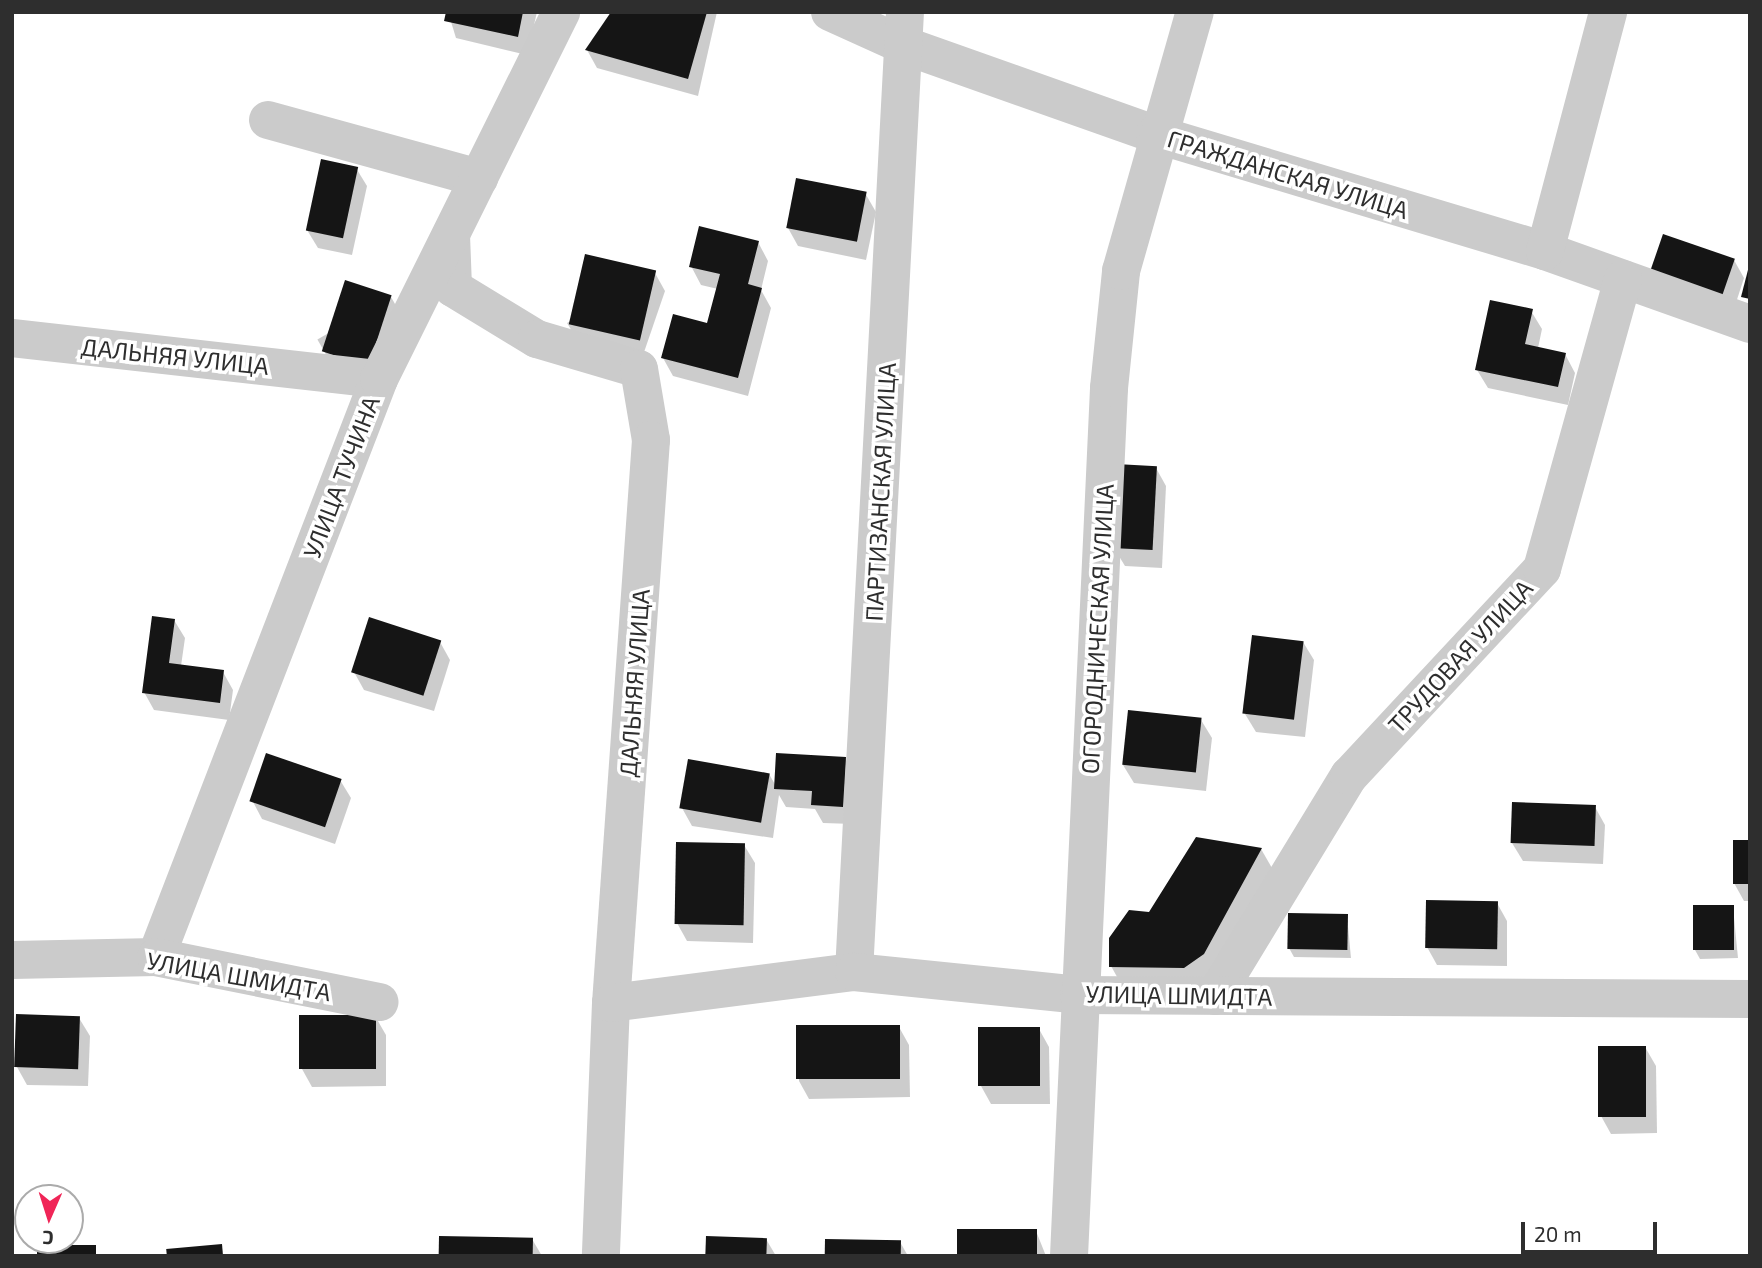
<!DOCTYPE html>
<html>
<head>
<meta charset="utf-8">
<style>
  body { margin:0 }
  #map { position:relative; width:1762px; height:1268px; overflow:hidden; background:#fff; font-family:"Exo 2",sans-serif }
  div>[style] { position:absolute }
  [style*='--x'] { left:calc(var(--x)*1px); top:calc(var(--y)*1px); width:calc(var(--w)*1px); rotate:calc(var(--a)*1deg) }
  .shadow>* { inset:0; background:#0003; transform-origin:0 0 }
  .building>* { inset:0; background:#151515; transform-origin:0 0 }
  .minor>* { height:38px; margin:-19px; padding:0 19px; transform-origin:19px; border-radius:19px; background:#cbcbcb }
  span { translate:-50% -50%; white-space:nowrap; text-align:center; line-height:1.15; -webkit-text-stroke:7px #fff; paint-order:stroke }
  .street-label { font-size:24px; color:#2e2e2e }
  .frame { position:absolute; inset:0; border:14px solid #2e2e2e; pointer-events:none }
  .north { position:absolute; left:14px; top:1184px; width:70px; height:70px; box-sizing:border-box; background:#fff; border:2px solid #ababab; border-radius:50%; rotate:183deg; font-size:19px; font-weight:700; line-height:28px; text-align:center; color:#2e2e2e }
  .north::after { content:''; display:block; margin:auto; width:24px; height:32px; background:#f02557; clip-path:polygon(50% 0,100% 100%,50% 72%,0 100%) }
  .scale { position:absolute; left:1521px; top:1222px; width:136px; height:32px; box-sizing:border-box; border:4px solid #2e2e2e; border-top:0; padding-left:9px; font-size:21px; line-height:24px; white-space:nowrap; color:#2e2e2e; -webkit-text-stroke:5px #fff; paint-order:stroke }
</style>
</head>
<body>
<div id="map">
  <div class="shadow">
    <div style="clip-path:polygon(448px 12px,537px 12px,527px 55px,456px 38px)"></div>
    <div style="clip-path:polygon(614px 12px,717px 12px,698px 96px,597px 68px,587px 50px)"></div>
    <div style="clip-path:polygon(356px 168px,367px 186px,352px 255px,318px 248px,307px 230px)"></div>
    <div style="clip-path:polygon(865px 193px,876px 212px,866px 260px,798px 246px,788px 228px)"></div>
    <div style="clip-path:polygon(758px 242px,768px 261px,761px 290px,771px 308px,748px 396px,673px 376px,663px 358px,708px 325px,718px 289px,701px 285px,691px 266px)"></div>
    <div style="clip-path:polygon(1734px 260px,1744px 278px,1731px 318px,1651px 276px)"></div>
    <div style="clip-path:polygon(655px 273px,665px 291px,641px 361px,578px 341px,567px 323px)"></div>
    <div style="left:391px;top:297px;width:30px;height:85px;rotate:60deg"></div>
    <div style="clip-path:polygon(1531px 311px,1542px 329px,1538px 348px,1565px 354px,1575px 373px,1568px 405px,1488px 388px,1477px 370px)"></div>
    <div style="clip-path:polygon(1156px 468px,1166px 486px,1162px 568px,1125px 566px,1114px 548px)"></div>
    <div style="clip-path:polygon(174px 620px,185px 638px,181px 666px,223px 672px,233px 690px,229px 720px,154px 710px,144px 692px)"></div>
    <div style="clip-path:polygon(440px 642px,450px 660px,434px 711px,364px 690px,354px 672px)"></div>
    <div style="clip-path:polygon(1303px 642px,1314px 660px,1305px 737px,1256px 732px,1245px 714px)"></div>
    <div style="clip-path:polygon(1201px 720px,1212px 738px,1206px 791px,1134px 783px,1123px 765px)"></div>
    <div style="clip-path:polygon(845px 758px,856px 777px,853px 824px,823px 823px,815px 809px,786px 807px,779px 795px,773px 838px,692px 826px,682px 808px,769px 774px,776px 786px)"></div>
    <div style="clip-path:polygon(340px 780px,351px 798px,335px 844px,262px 819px,252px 800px)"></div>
    <div style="clip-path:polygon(1595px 807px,1605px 825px,1603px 864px,1523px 861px,1512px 843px)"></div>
    <div style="clip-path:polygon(1750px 842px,1750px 901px,1744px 901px,1734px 883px)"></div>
    <div style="clip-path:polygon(744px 845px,755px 863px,753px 943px,687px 941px,677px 923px)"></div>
    <div style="clip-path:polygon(1261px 849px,1276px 875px,1219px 981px,1126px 993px,1111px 966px,1150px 914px)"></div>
    <div style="clip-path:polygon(1497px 903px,1507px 921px,1507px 966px,1437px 965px,1427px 947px)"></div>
    <div style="clip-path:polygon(1733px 907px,1738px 958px,1700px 959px,1695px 950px)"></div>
    <div style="clip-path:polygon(1347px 916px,1351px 958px,1294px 957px,1289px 948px)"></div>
    <div style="clip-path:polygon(375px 1016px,386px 1035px,386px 1086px,312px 1087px,302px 1069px)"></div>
    <div style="clip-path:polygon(79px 1018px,90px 1036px,88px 1086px,27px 1085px,17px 1067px)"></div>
    <div style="clip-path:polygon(899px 1027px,909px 1045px,910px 1097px,809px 1099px,799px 1081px,798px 1029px)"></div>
    <div style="clip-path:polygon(1039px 1029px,1049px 1047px,1050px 1104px,991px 1104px,981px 1086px)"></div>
    <div style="clip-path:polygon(1645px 1047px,1656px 1066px,1657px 1133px,1611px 1134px,1601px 1116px)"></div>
    <div style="clip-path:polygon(1036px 1231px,1046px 1256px,960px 1256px)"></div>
    <div style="clip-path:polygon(532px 1239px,542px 1256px,440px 1256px)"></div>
    <div style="clip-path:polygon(766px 1239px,776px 1256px,707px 1256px)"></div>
    <div style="clip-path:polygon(900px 1242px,908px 1256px,827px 1256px)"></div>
  </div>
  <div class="building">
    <div style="clip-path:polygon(446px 12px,523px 12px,518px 37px,444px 21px)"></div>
    <div style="clip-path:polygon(611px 12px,707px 12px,688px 79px,585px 50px)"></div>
    <div style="left:321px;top:159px;width:38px;height:73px;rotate:12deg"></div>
    <div style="left:796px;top:178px;width:72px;height:51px;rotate:11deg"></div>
    <div style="clip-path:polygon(699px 226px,759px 241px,748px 284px,762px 288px,738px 378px,661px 358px,673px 314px,707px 323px,720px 274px,689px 267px)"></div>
    <div style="left:1663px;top:234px;width:76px;height:44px;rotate:19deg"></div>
    <div style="left:585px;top:254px;width:73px;height:72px;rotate:13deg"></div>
    <div style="clip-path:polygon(1749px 266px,1750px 266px,1750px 299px,1741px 297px)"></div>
    <div style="left:345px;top:280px;width:49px;height:75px;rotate:18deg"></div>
    <div style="clip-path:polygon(1490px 300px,1533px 309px,1525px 344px,1566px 353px,1558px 387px,1475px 370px)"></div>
    <div style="left:1116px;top:464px;width:41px;height:84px;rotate:3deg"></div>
    <div style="clip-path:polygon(152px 616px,175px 619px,169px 663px,224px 670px,220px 703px,142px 693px)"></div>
    <div style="left:369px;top:617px;width:76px;height:58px;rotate:18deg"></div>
    <div style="left:1252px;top:635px;width:52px;height:79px;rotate:7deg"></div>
    <div style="left:1128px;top:710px;width:74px;height:55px;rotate:6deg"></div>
    <div style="left:266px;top:753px;width:80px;height:51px;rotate:19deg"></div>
    <div style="clip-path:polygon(776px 753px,846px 757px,843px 807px,811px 805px,812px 791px,774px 789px)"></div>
    <div style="left:688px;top:759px;width:83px;height:50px;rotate:10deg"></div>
    <div style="left:1512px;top:802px;width:84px;height:41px;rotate:2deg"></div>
    <div style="clip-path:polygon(1196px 837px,1262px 848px,1204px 954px,1184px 968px,1109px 967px,1109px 938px,1129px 910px,1149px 912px)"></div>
    <div style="left:1733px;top:840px;width:17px;height:44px"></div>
    <div style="left:676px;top:842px;width:69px;height:82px;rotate:1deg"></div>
    <div style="left:1426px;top:900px;width:72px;height:48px;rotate:1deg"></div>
    <div style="left:1693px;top:905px;width:41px;height:45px"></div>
    <div style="left:1288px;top:913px;width:60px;height:36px;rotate:1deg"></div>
    <div style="left:16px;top:1014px;width:64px;height:53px;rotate:2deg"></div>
    <div style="left:299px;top:1015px;width:77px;height:54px"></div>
    <div style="left:900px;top:1025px;width:54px;height:104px;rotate:90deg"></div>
    <div style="left:1040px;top:1027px;width:59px;height:62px;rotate:90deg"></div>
    <div style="left:1598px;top:1046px;width:48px;height:71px"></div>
    <div style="left:1037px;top:1229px;width:27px;height:80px;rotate:90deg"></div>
    <div style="left:439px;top:1236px;width:94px;height:20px;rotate:1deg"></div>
    <div style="left:706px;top:1236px;width:61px;height:20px;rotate:2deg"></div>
    <div style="left:825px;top:1239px;width:76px;height:17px;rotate:1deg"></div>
    <div style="left:222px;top:1244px;width:12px;height:56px;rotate:85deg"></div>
    <div style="left:37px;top:1245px;width:59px;height:11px"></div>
  </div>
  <div class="minor">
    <div style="--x:830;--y:12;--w:80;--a:24.3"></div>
    <div style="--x:903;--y:45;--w:267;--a:19.5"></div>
    <div style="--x:1155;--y:134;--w:407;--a:16.7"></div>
    <div style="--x:1545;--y:251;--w:218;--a:19.6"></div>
    <div style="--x:268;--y:120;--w:219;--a:15.4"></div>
    <div style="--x:451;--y:235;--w:53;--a:87.8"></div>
    <div style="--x:453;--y:288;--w:98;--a:31.3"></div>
    <div style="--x:537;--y:339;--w:106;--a:16.4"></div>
    <div style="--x:639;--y:369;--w:72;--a:80.4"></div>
    <div style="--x:651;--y:440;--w:564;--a:94.06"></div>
    <div style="--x:611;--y:1003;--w:253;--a:92.3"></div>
    <div style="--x:1545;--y:251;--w:247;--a:-75.2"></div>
    <div style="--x:12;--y:338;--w:369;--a:6.4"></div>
    <div style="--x:156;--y:957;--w:620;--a:-68.9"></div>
    <div style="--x:379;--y:379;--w:410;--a:-63.6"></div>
    <div style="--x:12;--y:960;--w:144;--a:-1.2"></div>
    <div style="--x:156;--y:957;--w:228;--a:11.4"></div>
    <div style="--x:854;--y:972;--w:961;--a:-86.96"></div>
    <div style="--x:1215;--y:996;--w:258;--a:-58.7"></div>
    <div style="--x:1349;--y:776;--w:283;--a:-47"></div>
    <div style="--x:1542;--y:569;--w:301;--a:-74.4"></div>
    <div style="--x:611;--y:1003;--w:245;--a:-7.3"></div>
    <div style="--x:854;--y:972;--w:226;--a:5.8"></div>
    <div style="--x:1079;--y:995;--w:671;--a:0.34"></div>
    <div style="--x:1069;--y:1256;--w:869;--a:-87.36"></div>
    <div style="--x:1109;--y:388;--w:118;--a:-84.1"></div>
    <div style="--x:1121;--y:271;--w:269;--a:-74.1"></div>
  </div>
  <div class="street-label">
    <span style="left:1288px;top:174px;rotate:17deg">ГРАЖДАНСКАЯ УЛИЦА</span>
    <span style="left:175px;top:356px;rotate:6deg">ДАЛЬНЯЯ УЛИЦА</span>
    <span style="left:341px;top:477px;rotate:-69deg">УЛИЦА ТУЧИНА</span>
    <span style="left:880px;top:492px;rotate:-87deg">ПАРТИЗАНСКАЯ УЛИЦА</span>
    <span style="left:1097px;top:629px;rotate:-87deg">ОГОРОДНИЧЕСКАЯ УЛИЦА</span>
    <span style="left:1460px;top:656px;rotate:-47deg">ТРУДОВАЯ УЛИЦА</span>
    <span style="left:634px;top:683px;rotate:-86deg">ДАЛЬНЯЯ УЛИЦА</span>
    <span style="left:239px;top:976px;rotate:10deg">УЛИЦА ШМИДТА</span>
    <span style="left:1179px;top:995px;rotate:1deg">УЛИЦА ШМИДТА</span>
  </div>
  <div class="frame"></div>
  <div class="north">С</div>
  <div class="scale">20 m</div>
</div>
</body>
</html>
